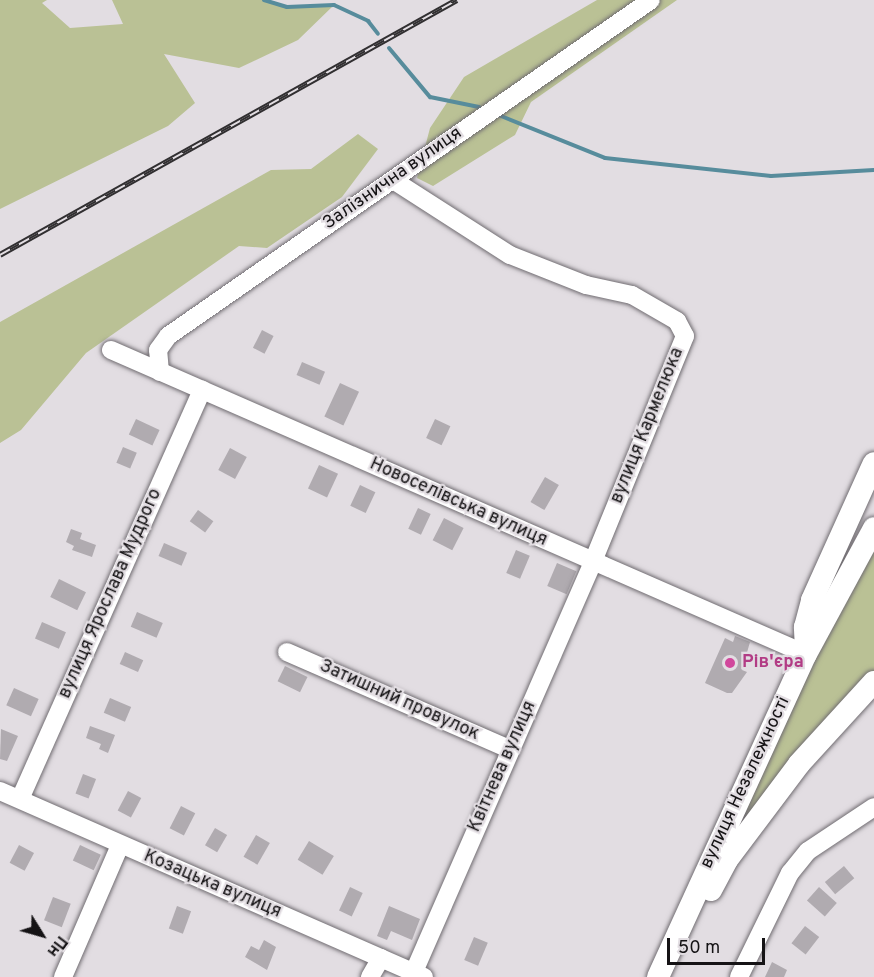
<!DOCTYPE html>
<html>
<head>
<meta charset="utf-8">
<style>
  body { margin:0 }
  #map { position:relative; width:874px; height:977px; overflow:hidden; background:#e2dde2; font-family:Overpass,sans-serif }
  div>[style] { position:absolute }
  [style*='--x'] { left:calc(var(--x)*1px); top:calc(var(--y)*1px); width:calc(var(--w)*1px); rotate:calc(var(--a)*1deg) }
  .green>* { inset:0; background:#bac195 }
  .stream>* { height:4px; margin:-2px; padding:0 2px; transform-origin:2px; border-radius:2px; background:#578c9c }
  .building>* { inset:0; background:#b0abb0; transform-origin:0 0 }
  .roads { filter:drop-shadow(0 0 2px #706c71) drop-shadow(0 0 2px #706c71) }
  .minor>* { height:18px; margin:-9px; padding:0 9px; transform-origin:9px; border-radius:9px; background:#fff }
  .major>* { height:22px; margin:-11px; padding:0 11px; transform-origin:11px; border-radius:11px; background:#fff }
  .rail>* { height:6px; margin-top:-3px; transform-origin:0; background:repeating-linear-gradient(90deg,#e2dde2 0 11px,#312f31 0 22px); box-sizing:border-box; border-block:2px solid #312f31 }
  .dots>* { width:16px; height:16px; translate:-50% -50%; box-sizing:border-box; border:3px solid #e2dde2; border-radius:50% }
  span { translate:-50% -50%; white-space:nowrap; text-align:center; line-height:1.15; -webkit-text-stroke:4.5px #e2dde2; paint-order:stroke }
  .street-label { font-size:18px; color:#151315 }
  .hotel-label { font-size:18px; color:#b23c85; font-weight:700 }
  .left { translate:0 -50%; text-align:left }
  .north { position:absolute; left:12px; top:905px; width:60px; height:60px; -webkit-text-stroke:4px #e2dde2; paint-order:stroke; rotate:127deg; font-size:16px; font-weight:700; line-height:24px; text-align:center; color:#151315 }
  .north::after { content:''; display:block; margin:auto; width:21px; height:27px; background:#151315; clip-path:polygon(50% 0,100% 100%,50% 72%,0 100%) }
  .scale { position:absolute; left:667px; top:938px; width:98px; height:27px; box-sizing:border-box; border:3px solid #151315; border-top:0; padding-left:8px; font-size:18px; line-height:21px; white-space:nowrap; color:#151315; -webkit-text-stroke:4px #e2dde2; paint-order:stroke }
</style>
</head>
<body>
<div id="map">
  <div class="green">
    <div style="clip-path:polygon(0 0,47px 0,42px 3px,70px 28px,123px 24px,112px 0,264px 0,287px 7px,334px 5px,298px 40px,239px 68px,164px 54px,195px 103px,168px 126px,0 209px)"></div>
    <div style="clip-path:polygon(597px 0,677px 0,531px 102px,515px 135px,433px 186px,417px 178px,430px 128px,464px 77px)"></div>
    <div style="clip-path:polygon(358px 134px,378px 149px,342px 197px,267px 248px,239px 246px,86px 353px,21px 430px,0 443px,0 322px,271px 170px,311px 169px)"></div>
    <div style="clip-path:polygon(874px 548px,874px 671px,723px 843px,810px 663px)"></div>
  </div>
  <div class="stream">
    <div style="--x:264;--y:0;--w:24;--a:17"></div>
    <div style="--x:287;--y:7;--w:47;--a:-2.4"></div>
    <div style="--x:334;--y:5;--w:38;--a:25"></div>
    <div style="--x:368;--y:21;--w:16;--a:52"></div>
    <div style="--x:389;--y:48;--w:64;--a:50.1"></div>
    <div style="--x:430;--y:97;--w:50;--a:11.5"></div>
    <div style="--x:501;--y:116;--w:112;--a:22"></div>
    <div style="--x:605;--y:158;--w:167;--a:6.2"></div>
    <div style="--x:771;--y:176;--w:103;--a:-3.3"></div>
  </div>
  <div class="building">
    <div style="left:262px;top:330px;width:13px;height:20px;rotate:27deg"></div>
    <div style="left:302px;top:362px;width:25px;height:14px;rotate:23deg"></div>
    <div style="left:340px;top:383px;width:21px;height:37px;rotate:25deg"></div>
    <div style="left:136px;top:419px;width:26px;height:17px;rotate:25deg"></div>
    <div style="left:435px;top:419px;width:17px;height:21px;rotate:25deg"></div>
    <div style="left:123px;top:447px;width:15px;height:17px;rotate:23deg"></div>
    <div style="left:230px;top:448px;width:19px;height:25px;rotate:28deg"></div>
    <div style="left:319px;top:465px;width:21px;height:26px;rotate:25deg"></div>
    <div style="left:545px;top:477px;width:16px;height:29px;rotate:30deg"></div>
    <div style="left:360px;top:485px;width:17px;height:23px;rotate:25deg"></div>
    <div style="left:418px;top:508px;width:14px;height:23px;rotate:25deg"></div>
    <div style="left:198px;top:510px;width:19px;height:14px;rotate:36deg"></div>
    <div style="left:444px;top:518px;width:22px;height:25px;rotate:27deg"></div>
    <div style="clip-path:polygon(71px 529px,82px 533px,80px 539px,96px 545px,92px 557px,72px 550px,74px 546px,66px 542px)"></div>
    <div style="left:164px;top:543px;width:25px;height:14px;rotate:23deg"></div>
    <div style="left:516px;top:550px;width:15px;height:25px;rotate:23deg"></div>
    <div style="left:557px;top:563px;width:21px;height:25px;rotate:23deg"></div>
    <div style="left:59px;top:579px;width:30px;height:20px;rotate:26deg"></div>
    <div style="left:137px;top:612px;width:28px;height:16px;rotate:23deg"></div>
    <div style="left:42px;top:622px;width:26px;height:18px;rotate:23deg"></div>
    <div style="clip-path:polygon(735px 636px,750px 642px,742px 670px,747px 672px,732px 693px,727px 693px,705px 683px,725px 638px,733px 642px)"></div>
    <div style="left:125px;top:652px;width:20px;height:13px;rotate:24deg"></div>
    <div style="left:285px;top:666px;width:25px;height:17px;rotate:26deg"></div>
    <div style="left:14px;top:688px;width:27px;height:19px;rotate:24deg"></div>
    <div style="left:110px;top:698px;width:23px;height:16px;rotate:23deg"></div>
    <div style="clip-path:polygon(90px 726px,115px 735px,108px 753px,99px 749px,101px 744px,86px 738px)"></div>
    <div style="clip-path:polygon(1px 729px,18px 736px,7px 761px,0 759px)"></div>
    <div style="left:83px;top:774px;width:14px;height:21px;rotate:21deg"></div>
    <div style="left:128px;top:791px;width:15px;height:22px;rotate:28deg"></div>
    <div style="left:181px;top:806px;width:16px;height:25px;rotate:27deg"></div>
    <div style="left:215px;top:828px;width:14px;height:20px;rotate:30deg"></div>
    <div style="left:256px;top:835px;width:16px;height:25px;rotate:30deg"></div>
    <div style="left:309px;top:841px;width:29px;height:22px;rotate:31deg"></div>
    <div style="left:19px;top:845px;width:17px;height:20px;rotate:28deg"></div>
    <div style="left:80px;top:845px;width:23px;height:17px;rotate:25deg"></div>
    <div style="left:844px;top:866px;width:16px;height:25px;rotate:50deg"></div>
    <div style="left:350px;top:887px;width:14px;height:26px;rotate:25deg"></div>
    <div style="left:819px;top:887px;width:24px;height:18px;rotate:42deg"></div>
    <div style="left:53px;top:897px;width:19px;height:25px;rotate:21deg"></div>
    <div style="left:177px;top:906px;width:15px;height:24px;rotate:20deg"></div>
    <div style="clip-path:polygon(389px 906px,420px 919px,412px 940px,391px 931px,387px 940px,377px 936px)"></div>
    <div style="left:805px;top:926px;width:18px;height:22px;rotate:38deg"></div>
    <div style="left:474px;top:937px;width:15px;height:25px;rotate:23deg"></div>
    <div style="clip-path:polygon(264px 940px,276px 947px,267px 970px,245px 957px,251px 946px,259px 950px)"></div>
    <div style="clip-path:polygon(772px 962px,787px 970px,784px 977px,765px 977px)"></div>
  </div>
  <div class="roads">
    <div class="minor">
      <div style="--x:393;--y:180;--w:139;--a:32.7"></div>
      <div style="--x:510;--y:255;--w:82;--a:21.5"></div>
      <div style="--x:586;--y:285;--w:47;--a:12.3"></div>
      <div style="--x:632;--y:295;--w:52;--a:30"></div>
      <div style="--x:677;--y:321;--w:17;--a:62"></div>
      <div style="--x:685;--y:336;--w:244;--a:112.2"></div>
      <div style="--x:593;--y:562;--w:447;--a:113.6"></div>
      <div style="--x:111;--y:350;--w:759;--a:23.63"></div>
      <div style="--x:160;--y:372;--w:22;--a:-95"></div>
      <div style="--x:158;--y:350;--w:17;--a:-54"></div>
      <div style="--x:168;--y:336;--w:588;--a:-34.82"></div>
      <div style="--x:287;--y:652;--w:244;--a:23.6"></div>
      <div style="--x:0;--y:791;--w:463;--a:23.7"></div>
      <div style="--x:20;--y:799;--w:448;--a:-66"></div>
      <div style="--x:63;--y:977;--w:144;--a:-66.6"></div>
      <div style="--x:370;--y:977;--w:22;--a:-60"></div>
      <div style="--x:739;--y:977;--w:116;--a:-63.9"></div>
      <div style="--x:790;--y:873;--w:28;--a:-51"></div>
      <div style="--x:808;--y:851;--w:79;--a:-33.7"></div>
    </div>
    <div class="major">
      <div style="--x:806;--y:649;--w:22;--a:-93"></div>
      <div style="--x:805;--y:627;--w:28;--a:-75"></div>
      <div style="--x:812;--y:600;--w:150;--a:-65.7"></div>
      <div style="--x:711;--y:890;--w:34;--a:-62"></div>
      <div style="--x:727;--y:860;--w:120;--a:-53.1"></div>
      <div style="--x:799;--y:764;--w:111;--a:-47.6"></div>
      <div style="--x:658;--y:977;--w:355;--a:-65.4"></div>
      <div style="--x:806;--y:654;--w:143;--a:-61.6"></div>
    </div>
  </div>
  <div class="rail">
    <div style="--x:0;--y:255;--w:523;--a:-29.16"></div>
  </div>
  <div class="dots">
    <div style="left:730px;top:663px;background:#d1479c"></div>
  </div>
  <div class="street-label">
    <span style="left:393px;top:179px;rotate:-35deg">Залізнична вулиця</span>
    <span style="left:648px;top:426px;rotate:-68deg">вулиця Кармелюка</span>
    <span style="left:458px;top:503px;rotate:24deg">Новоселівська вулиця</span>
    <span style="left:111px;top:594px;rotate:-66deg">вулиця Ярослава Мудрого</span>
    <span style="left:399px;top:701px;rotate:24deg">Затишний провулок</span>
    <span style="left:503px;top:767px;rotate:-66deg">Квітнева вулиця</span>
    <span style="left:746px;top:783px;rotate:-65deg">вулиця Незалежності</span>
    <span style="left:212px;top:885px;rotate:23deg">Козацька вулиця</span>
  </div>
  <div class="hotel-label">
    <span class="left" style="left:742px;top:663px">Рів'єра</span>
  </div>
  <div class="north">Пн</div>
  <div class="scale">50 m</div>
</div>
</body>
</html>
